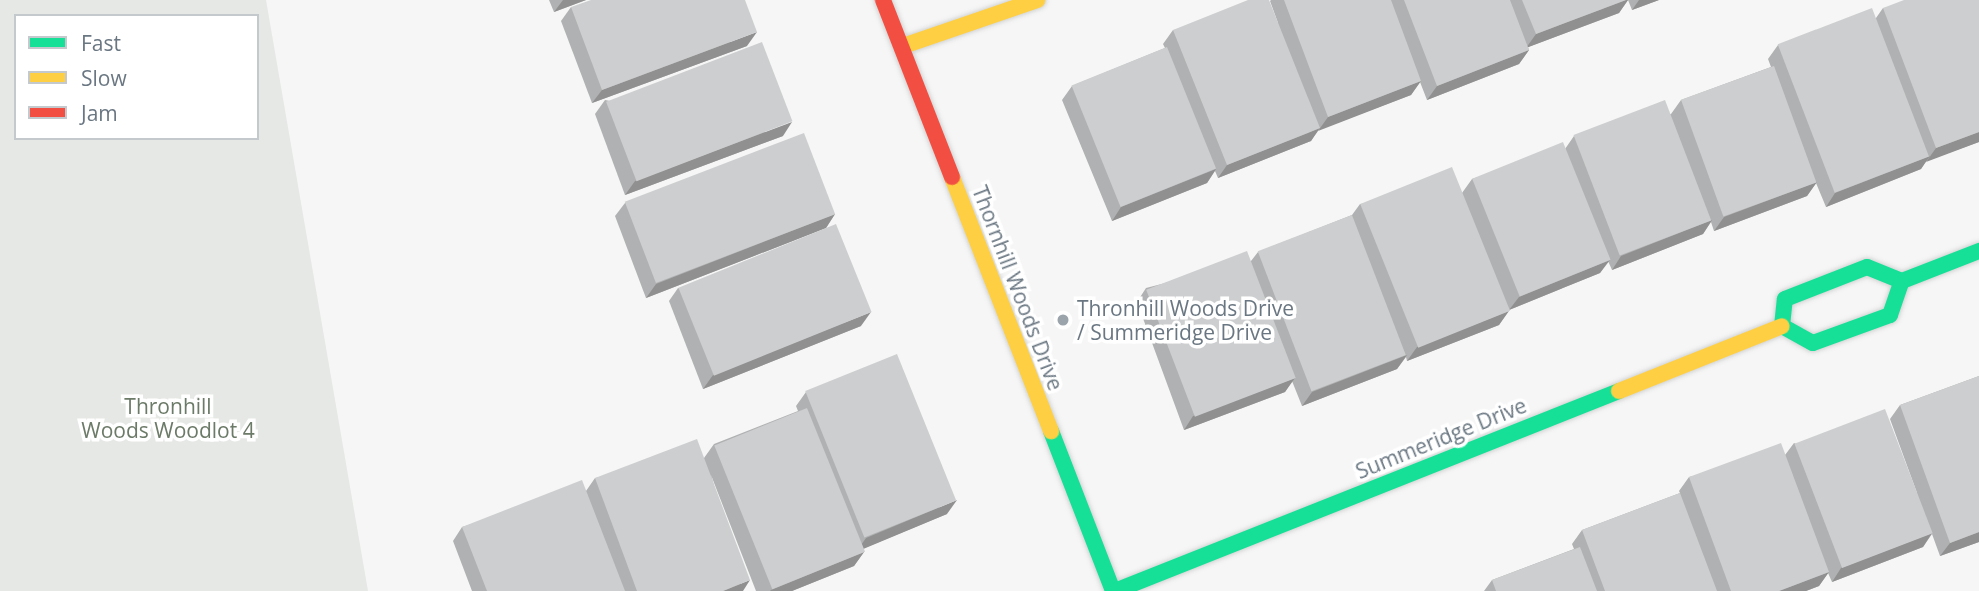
<!DOCTYPE html>
<html>
<head>
<meta charset="utf-8">
<style>
  body { margin:0 }
  #map { position:relative; width:1979px; height:591px; overflow:hidden; background:#f6f6f6; font-family:"Open Sans",sans-serif }
  div>[style] { position:absolute }
  [style*='--x'] { left:calc(var(--x)*1px); top:calc(var(--y)*1px); width:calc(var(--w)*1px); rotate:calc(var(--a)*1deg) }
  .green>* { inset:0; background:#e5e8e4 }
  .roads { filter:drop-shadow(0 0 2px #d2d3d3) drop-shadow(0 0 2px #d2d3d3) }
  .fast>* { height:16px; margin:-8px; padding:0 8px; transform-origin:8px; border-radius:8px; background:#16e098 }
  .slow>* { height:16px; margin:-8px; padding:0 8px; transform-origin:8px; border-radius:8px; background:#ffcf43 }
  .jam>* { height:16px; margin:-8px; padding:0 8px; transform-origin:8px; border-radius:8px; background:#f24e42 }
  .wall>* { inset:0; background:#b0b1b2 }
  .shaded-wall>* { inset:0; background:#909091 }
  .building>* { inset:0; background:#cdcecf; transform-origin:0 0 }
  .dots>* { width:19px; height:19px; translate:-50% -50%; box-sizing:border-box; border:4px solid #fff; border-radius:50% }
  span { translate:-50% -50%; white-space:nowrap; text-align:center; line-height:1.15; -webkit-text-stroke:7px #fff; paint-order:stroke }
  .street-label { font-size:21px; color:#6a7782 }
  .poi-label { font-size:21px; color:#6a7782 }
  .left { translate:0 -50%; text-align:left }
  .park-label { font-size:21px; color:#6c7a68 }
  .legend { position:absolute; left:14px; top:14px; width:245px; height:126px; box-sizing:border-box; background:#fff; border:2px solid #c3c9cd; margin:0; padding:9px 12px; list-style:none; font-size:21px; color:#6a7782 }
  .legend li { display:flex; align-items:center; gap:14px; height:35px }
  .legend b { width:35px; border:2px solid #c3c9cd }
</style>
</head>
<body>
<div id="map">
  <div class="green">
    <div style="clip-path:polygon(evenodd,0 0,266px 0,368px 591px,0 591px,0 0,16px 16px,257px 16px,257px 138px,16px 138px,16px 16px)"></div>
  </div>
  <div class="roads">
    <div class="fast">
      <div style="--x:1782;--y:326;--w:27;--a:-84"></div>
      <div style="--x:1785;--y:299;--w:88;--a:-21.3"></div>
      <div style="--x:1867;--y:267;--w:38;--a:22"></div>
      <div style="--x:1902;--y:281;--w:83;--a:-21.3"></div>
      <div style="--x:1782;--y:326;--w:35;--a:29"></div>
      <div style="--x:1813;--y:343;--w:82;--a:-20"></div>
      <div style="--x:1890;--y:315;--w:36;--a:-71"></div>
      <div style="--x:1051;--y:431;--w:172;--a:68.8"></div>
      <div style="--x:1115;--y:591;--w:542;--a:-21.64"></div>
    </div>
    <div class="slow">
      <div style="--x:903;--y:46;--w:142;--a:-18.9"></div>
      <div style="--x:952;--y:177;--w:273;--a:68.7"></div>
      <div style="--x:1619;--y:391;--w:175;--a:-21.7"></div>
    </div>
    <div class="jam">
      <div style="--x:883;--y:0;--w:190;--a:68.7"></div>
    </div>
  </div>
  <div class="wall">
    <div style="clip-path:polygon(549px 0,586px 0,554px 12px)"></div>
    <div style="clip-path:polygon(1271px 0,1659px 0,1632px 10px,1628px 0,1619px 13px,1528px 47px,1529px 50px,1519px 64px,1427px 100px,1420px 82px,1411px 95px,1318px 130px,1311px 141px,1218px 178px,1215px 171px,1207px 183px,1112px 221px,1062px 100px,1072px 86px,1165px 48px,1163px 44px,1173px 30px,1278px 23px,1270px 1px)"></div>
    <div style="clip-path:polygon(1979px 0,1979px 142px,1926px 161px,1921px 169px,1826px 207px,1816px 183px,1807px 196px,1714px 231px,1711px 222px,1703px 234px,1612px 270px,1608px 261px,1600px 273px,1509px 310px,1499px 325px,1407px 361px,1406px 357px,1397px 369px,1302px 406px,1292px 381px,1285px 392px,1184px 430px,1137px 302px,1146px 288px,1251px 261px,1258px 252px,1352px 215px,1360px 204px,1462px 193px,1472px 179px,1565px 149px,1574px 136px,1671px 114px,1681px 100px,1771px 67px,1768px 59px,1778px 45px,1876px 18px,1883px 8px)"></div>
    <div style="clip-path:polygon(571px 7px,747px 46px,592px 103px,561px 21px)"></div>
    <div style="clip-path:polygon(605px 100px,783px 136px,625px 195px,595px 114px)"></div>
    <div style="clip-path:polygon(625px 203px,835px 214px,826px 228px,646px 298px,615px 216px)"></div>
    <div style="clip-path:polygon(678px 288px,861px 326px,703px 389px,669px 301px)"></div>
    <div style="clip-path:polygon(1979px 376px,1979px 542px,1940px 556px,1932px 534px,1923px 547px,1832px 582px,1828px 573px,1819px 586px,1806px 591px,1484px 591px,1492px 580px,1574px 549px,1572px 544px,1582px 530px,1680px 493px,1679px 491px,1689px 477px,1785px 455px,1794px 443px,1917px 493px,1890px 419px,1900px 405px)"></div>
    <div style="clip-path:polygon(806px 392px,947px 514px,862px 549px,864px 552px,854px 566px,792px 591px,756px 591px,711px 475px,743px 591px,472px 591px,453px 541px,462px 527px,586px 491px,595px 478px,704px 458px,714px 444px,798px 411px,796px 406px)"></div>
  </div>
  <div class="shaded-wall">
    <div style="clip-path:polygon(563px 0,586px 0,554px 12px)"></div>
    <div style="clip-path:polygon(1626px 0,1628px 0,1619px 13px,1526px 48px,1536px 34px)"></div>
    <div style="clip-path:polygon(1639px 0,1659px 0,1632px 10px)"></div>
    <div style="clip-path:polygon(757px 32px,747px 46px,592px 103px,602px 90px)"></div>
    <div style="clip-path:polygon(1529px 50px,1519px 64px,1427px 100px,1437px 86px)"></div>
    <div style="clip-path:polygon(1421px 81px,1411px 95px,1318px 131px,1328px 117px)"></div>
    <div style="clip-path:polygon(792px 122px,783px 136px,625px 195px,635px 181px)"></div>
    <div style="clip-path:polygon(1320px 128px,1311px 141px,1218px 178px,1227px 165px)"></div>
    <div style="clip-path:polygon(1979px 132px,1979px 142px,1926px 162px,1936px 148px)"></div>
    <div style="clip-path:polygon(1930px 156px,1921px 169px,1826px 207px,1835px 193px)"></div>
    <div style="clip-path:polygon(1216px 169px,1207px 183px,1112px 221px,1121px 207px)"></div>
    <div style="clip-path:polygon(1817px 182px,1807px 196px,1714px 231px,1724px 217px)"></div>
    <div style="clip-path:polygon(835px 214px,826px 228px,646px 298px,656px 284px)"></div>
    <div style="clip-path:polygon(1712px 220px,1703px 234px,1612px 270px,1621px 256px)"></div>
    <div style="clip-path:polygon(1610px 260px,1600px 273px,1509px 310px,1519px 297px)"></div>
    <div style="clip-path:polygon(1509px 311px,1499px 325px,1407px 361px,1417px 347px)"></div>
    <div style="clip-path:polygon(871px 312px,861px 326px,703px 389px,713px 375px)"></div>
    <div style="clip-path:polygon(1407px 355px,1397px 369px,1302px 406px,1312px 392px)"></div>
    <div style="clip-path:polygon(1295px 378px,1285px 392px,1184px 430px,1193px 416px)"></div>
    <div style="clip-path:polygon(957px 500px,947px 514px,856px 552px,866px 538px)"></div>
    <div style="clip-path:polygon(1979px 532px,1979px 542px,1940px 556px,1950px 543px)"></div>
    <div style="clip-path:polygon(1932px 533px,1923px 547px,1832px 582px,1841px 568px)"></div>
    <div style="clip-path:polygon(864px 552px,854px 566px,792px 591px,770px 591px,771px 590px)"></div>
    <div style="clip-path:polygon(1829px 572px,1819px 586px,1806px 591px,1779px 591px)"></div>
    <div style="clip-path:polygon(750px 580px,743px 591px,723px 591px)"></div>
  </div>
  <div class="building">
    <div style="clip-path:polygon(591px 0,745px 0,757px 32px,602px 90px,571px 7px)"></div>
    <div style="clip-path:polygon(1248px 0,1269px 0,1320px 128px,1227px 165px,1173px 30px)"></div>
    <div style="clip-path:polygon(1284px 0,1391px 0,1421px 81px,1328px 117px)"></div>
    <div style="clip-path:polygon(1404px 0,1510px 0,1529px 50px,1437px 86px)"></div>
    <div style="clip-path:polygon(1522px 0,1626px 0,1536px 34px)"></div>
    <div style="clip-path:polygon(1904px 0,1979px 0,1979px 132px,1936px 148px,1883px 8px)"></div>
    <div style="left:1872px;top:8px;width:159px;height:101px;rotate:69deg"></div>
    <div style="left:762px;top:42px;width:85px;height:167px;rotate:69deg"></div>
    <div style="left:1167px;top:47px;width:131px;height:103px;rotate:68deg"></div>
    <div style="left:1774px;top:66px;width:124px;height:99px;rotate:70deg"></div>
    <div style="left:1665px;top:100px;width:129px;height:98px;rotate:69deg"></div>
    <div style="left:804px;top:133px;width:87px;height:192px;rotate:69deg"></div>
    <div style="left:1563px;top:142px;width:127px;height:98px;rotate:68deg"></div>
    <div style="left:1452px;top:167px;width:155px;height:99px;rotate:68deg"></div>
    <div style="left:1352px;top:215px;width:150px;height:101px;rotate:69deg"></div>
    <div style="left:836px;top:224px;width:95px;height:170px;rotate:68deg"></div>
    <div style="left:1247px;top:251px;width:136px;height:108px;rotate:69deg"></div>
    <div style="left:897px;top:354px;width:158px;height:99px;rotate:68deg"></div>
    <div style="clip-path:polygon(1979px 376px,1979px 532px,1950px 543px,1900px 405px)"></div>
    <div style="left:807px;top:408px;width:155px;height:100px;rotate:68deg"></div>
    <div style="left:1885px;top:409px;width:133px;height:97px;rotate:69deg"></div>
    <div style="clip-path:polygon(697px 439px,750px 580px,723px 591px,637px 591px,595px 478px)"></div>
    <div style="clip-path:polygon(1781px 443px,1829px 572px,1779px 591px,1731px 591px,1689px 477px)"></div>
    <div style="clip-path:polygon(582px 480px,625px 591px,487px 591px,462px 527px)"></div>
    <div style="clip-path:polygon(1680px 493px,1717px 591px,1605px 591px,1582px 530px)"></div>
    <div style="clip-path:polygon(1580px 547px,1597px 591px,1496px 591px,1492px 580px)"></div>
  </div>
  <div class="dots">
    <div style="left:1063px;top:320px;background:#9ba3ab"></div>
  </div>
  <div class="street-label">
    <span style="left:1018px;top:288px;rotate:69deg">Thornhill Woods Drive</span>
    <span style="left:1441px;top:438px;rotate:-22deg">Summeridge Drive</span>
  </div>
  <div class="poi-label">
    <span class="left" style="left:1077px;top:320px">Thronhill Woods Drive<br>/ Summeridge Drive</span>
  </div>
  <div class="park-label">
    <span style="left:168px;top:418px">Thronhill<br>Woods Woodlot 4</span>
  </div>
  <ul class="legend">
  <li><b style="height:9px;background:#16e098"></b>Fast</li>
  <li><b style="height:9px;background:#ffcf43"></b>Slow</li>
  <li><b style="height:9px;background:#f24e42"></b>Jam</li>
  </ul>
</div>
</body>
</html>
